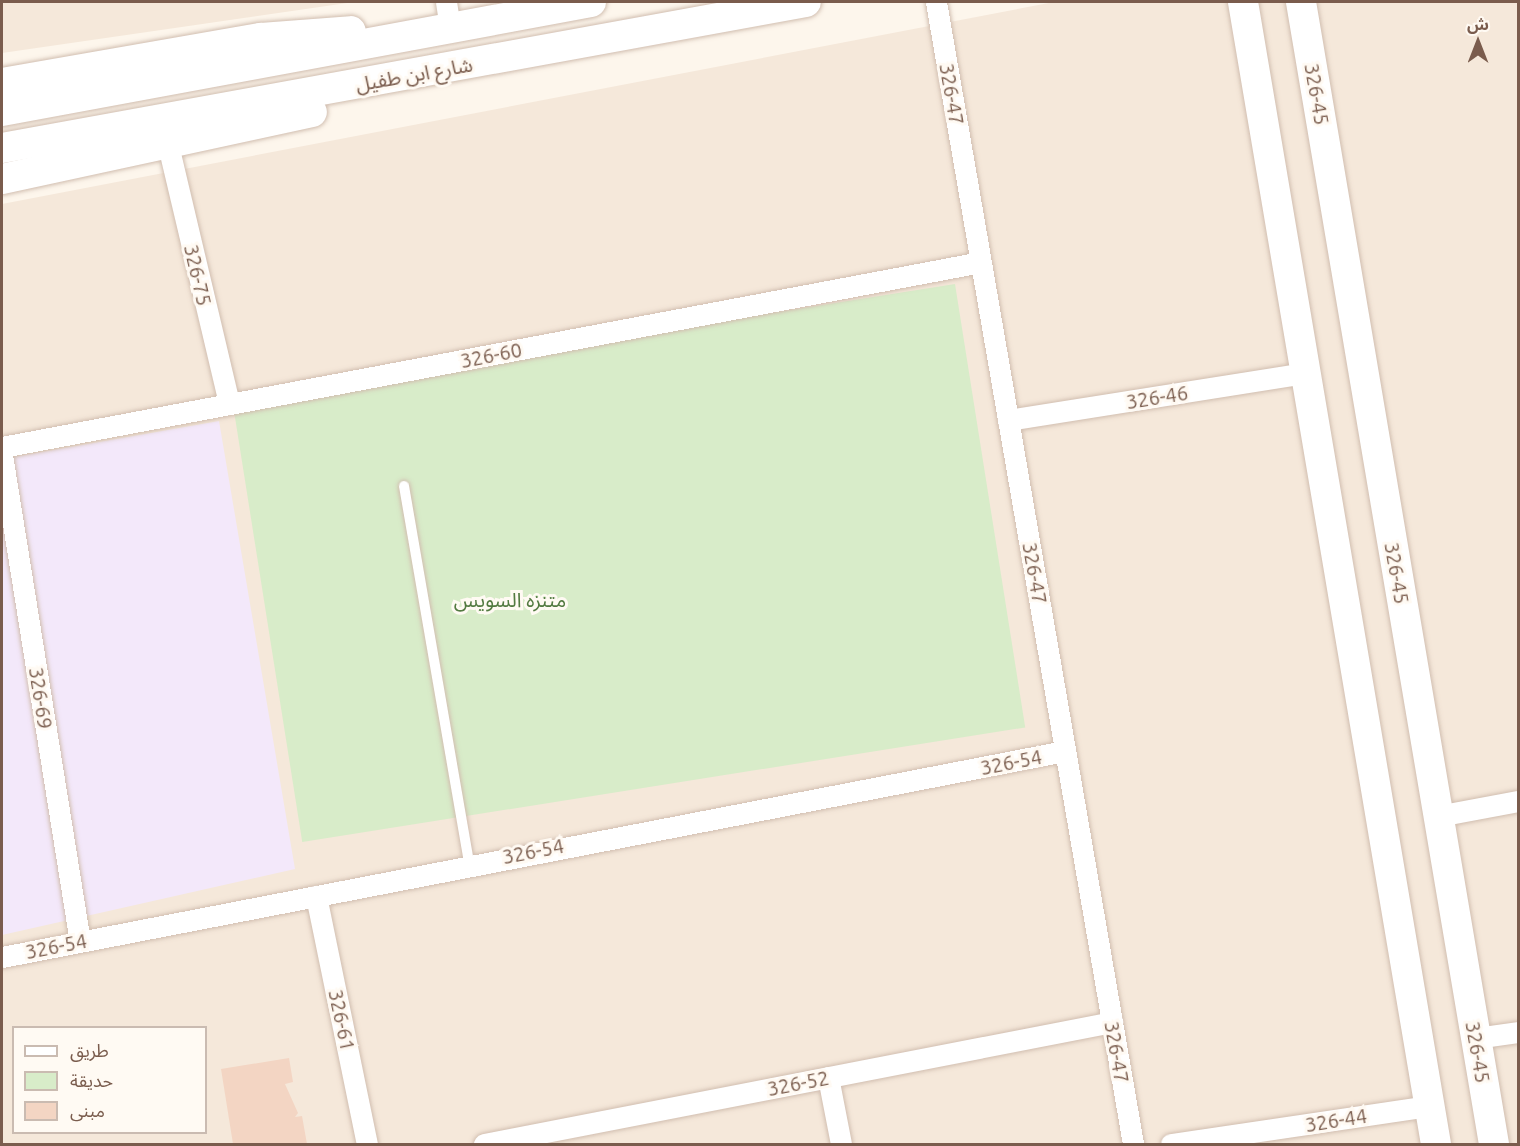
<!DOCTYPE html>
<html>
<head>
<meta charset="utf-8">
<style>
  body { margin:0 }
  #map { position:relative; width:1520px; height:1146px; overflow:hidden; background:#fdf6ec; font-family:Ubuntu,"Noto Sans Arabic",sans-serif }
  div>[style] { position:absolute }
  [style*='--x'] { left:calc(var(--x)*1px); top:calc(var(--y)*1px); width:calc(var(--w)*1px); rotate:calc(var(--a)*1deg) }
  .residential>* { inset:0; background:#f5e8da }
  .education>* { inset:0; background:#f3e8fa }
  .green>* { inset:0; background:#d8ecc9; transform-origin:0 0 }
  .building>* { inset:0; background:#f3d5c3 }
  .roads { filter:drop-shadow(0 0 2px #d1beb0) drop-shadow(0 0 2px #d1beb0) }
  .lane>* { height:10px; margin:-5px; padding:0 5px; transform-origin:5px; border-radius:5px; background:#fff }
  .street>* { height:21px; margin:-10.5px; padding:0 10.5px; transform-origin:10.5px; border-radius:10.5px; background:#fff }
  .secondary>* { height:30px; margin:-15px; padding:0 15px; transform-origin:15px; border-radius:15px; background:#fff }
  span { translate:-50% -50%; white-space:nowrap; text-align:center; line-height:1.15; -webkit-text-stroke:6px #fffaf3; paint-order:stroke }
  .street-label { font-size:20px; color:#7a5c4d }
  .park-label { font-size:20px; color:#537a41 }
  .frame { position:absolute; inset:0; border:3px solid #7a5c4d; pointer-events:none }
  .legend { position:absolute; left:12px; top:1026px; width:195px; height:108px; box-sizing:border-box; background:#fffaf3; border:2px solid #cabbb1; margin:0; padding:8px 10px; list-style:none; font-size:18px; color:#7a5c4d }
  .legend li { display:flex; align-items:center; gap:12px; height:30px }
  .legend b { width:30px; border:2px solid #cabbb1 }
  .north { position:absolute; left:1448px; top:12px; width:60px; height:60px; -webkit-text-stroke:4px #fffaf3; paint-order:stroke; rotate:0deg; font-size:16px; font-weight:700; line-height:24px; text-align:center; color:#7a5c4d }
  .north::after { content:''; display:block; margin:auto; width:21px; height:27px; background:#7a5c4d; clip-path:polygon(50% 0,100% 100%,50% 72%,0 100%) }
</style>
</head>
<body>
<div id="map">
  <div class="residential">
    <div style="clip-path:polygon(2px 2px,354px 2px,2px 53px)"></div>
    <div style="clip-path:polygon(evenodd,1054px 2px,1518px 2px,1518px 1144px,2px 1144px,2px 204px,1054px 2px,14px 1028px,206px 1028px,206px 1132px,14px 1132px,14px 1028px)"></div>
  </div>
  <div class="education">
    <div style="clip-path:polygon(219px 421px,295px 869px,2px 935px,2px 459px)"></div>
  </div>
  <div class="green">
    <div style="left:955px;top:284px;width:449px;height:732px;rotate:81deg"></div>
  </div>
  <div class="building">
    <div style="clip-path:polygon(289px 1058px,293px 1082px,285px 1084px,298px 1113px,295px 1117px,302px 1116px,307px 1144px,233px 1144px,221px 1069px)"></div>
  </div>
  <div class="roads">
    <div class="lane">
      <div style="--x:404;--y:486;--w:383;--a:80.2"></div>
    </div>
    <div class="street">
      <div style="--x:446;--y:2;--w:26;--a:81"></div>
      <div style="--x:936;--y:2;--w:1159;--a:80.21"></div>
      <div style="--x:168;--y:145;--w:266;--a:76.7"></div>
      <div style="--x:1008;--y:420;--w:302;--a:-9"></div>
      <div style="--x:2;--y:447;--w:996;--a:-10.7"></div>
      <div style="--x:2;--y:455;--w:492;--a:80.9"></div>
      <div style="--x:1438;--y:816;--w:81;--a:-10.6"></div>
      <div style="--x:316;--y:896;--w:253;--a:78.4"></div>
      <div style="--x:2;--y:957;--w:1083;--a:-10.97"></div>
      <div style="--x:1476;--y:1038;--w:42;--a:-8.1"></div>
      <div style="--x:828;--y:1077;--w:68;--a:79"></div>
      <div style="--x:484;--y:1144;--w:640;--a:-10.99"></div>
      <div style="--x:1171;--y:1144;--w:261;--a:-8.4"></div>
    </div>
    <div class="secondary">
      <div style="--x:1243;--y:2;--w:1158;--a:80.41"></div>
      <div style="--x:1301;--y:2;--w:1158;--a:80.41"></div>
      <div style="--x:2;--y:83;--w:263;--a:-9.9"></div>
      <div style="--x:261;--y:38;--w:90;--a:-4.4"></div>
      <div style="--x:2;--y:111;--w:599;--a:-10.48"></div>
      <div style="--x:2;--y:148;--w:817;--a:-10.29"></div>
      <div style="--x:2;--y:179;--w:317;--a:-12.2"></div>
    </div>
  </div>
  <div class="street-label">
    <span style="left:414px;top:74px;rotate:-10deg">شارع ابن طفيل</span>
    <span style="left:952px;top:94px;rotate:80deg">326-47</span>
    <span style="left:1317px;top:94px;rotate:80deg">326-45</span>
    <span style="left:198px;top:275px;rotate:77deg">326-75</span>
    <span style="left:491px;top:355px;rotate:-11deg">326-60</span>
    <span style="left:1157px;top:397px;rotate:-9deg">326-46</span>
    <span style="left:1035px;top:573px;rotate:80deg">326-47</span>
    <span style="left:1397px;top:573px;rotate:80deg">326-45</span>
    <span style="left:41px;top:698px;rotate:81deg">326-69</span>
    <span style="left:1011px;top:762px;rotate:-11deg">326-54</span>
    <span style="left:533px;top:851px;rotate:-11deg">326-54</span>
    <span style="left:56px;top:946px;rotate:-11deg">326-54</span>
    <span style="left:342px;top:1020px;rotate:78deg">326-61</span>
    <span style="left:1117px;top:1052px;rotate:80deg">326-47</span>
    <span style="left:1478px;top:1052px;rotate:80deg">326-45</span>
    <span style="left:798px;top:1083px;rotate:-11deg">326-52</span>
    <span style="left:1336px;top:1120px;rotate:-9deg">326-44</span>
  </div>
  <div class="park-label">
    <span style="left:510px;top:599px">متنزه السويس</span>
  </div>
  <div class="frame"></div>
  <ul class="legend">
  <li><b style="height:8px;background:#fff"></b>طريق</li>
  <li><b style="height:16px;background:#d8ecc9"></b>حديقة</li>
  <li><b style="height:16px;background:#f3d5c3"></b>مبنى</li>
  </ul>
  <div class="north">ش</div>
</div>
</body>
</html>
